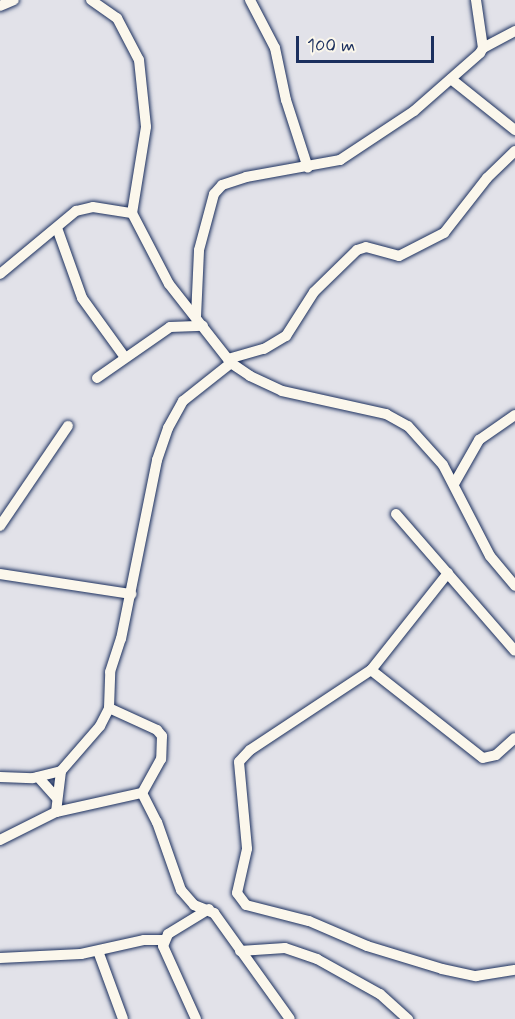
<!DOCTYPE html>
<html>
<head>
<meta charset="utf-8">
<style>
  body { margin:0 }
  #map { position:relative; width:515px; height:1019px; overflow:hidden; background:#e2e2e9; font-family:Mynerve,sans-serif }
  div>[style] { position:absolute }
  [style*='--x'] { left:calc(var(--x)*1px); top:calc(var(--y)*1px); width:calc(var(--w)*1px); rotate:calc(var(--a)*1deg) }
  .roads { filter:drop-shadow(0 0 2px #1b2f5e) drop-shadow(0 0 2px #1b2f5e) }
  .street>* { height:10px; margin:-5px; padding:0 5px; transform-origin:5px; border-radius:5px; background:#fbf7ec }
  span { translate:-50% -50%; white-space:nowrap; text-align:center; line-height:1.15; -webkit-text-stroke:4.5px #fbf7ec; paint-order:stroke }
  .scale { position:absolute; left:296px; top:36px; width:138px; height:27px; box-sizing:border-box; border:3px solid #1b2f5e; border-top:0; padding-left:8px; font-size:18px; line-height:21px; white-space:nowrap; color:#1b2f5e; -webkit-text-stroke:4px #fbf7ec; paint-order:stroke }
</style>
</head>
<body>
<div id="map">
  <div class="roads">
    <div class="street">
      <div style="--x:91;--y:0;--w:32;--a:35"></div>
      <div style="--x:117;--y:18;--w:47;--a:62.4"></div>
      <div style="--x:139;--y:60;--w:67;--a:84"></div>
      <div style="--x:146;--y:127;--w:87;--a:99.2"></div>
      <div style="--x:132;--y:213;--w:80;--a:62.5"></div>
      <div style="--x:169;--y:284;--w:100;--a:51.9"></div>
      <div style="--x:231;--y:363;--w:23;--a:34"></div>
      <div style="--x:250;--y:376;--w:35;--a:25"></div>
      <div style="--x:282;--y:391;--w:107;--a:12.5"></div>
      <div style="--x:386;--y:414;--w:25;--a:29"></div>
      <div style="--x:408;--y:426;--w:52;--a:48.1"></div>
      <div style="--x:443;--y:465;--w:102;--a:62.7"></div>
      <div style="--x:490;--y:556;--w:39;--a:50"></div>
      <div style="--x:250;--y:0;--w:54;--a:62.5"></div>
      <div style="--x:275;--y:48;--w:53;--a:78.1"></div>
      <div style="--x:286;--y:100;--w:71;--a:72.1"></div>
      <div style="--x:0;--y:6;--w:15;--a:-23"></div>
      <div style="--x:483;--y:48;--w:36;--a:-28"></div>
      <div style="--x:451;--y:79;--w:82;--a:38.6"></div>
      <div style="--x:57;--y:228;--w:74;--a:70.3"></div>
      <div style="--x:82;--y:298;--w:72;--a:54.1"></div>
      <div style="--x:0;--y:274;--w:99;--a:-39.7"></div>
      <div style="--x:76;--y:211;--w:17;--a:-13"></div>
      <div style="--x:93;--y:207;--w:39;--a:9"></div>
      <div style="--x:196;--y:317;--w:67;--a:-87.4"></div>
      <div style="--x:199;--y:250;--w:58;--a:-75"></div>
      <div style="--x:214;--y:194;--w:12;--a:-48"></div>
      <div style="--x:222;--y:185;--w:25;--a:-18"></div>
      <div style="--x:246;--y:177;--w:96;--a:-10.3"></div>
      <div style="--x:340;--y:160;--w:89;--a:-33.5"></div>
      <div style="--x:414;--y:111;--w:88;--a:-41.3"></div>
      <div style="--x:480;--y:53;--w:6;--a:-59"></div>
      <div style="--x:483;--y:48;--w:49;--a:-98.3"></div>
      <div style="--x:228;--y:359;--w:37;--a:-16"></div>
      <div style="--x:264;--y:349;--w:26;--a:-31"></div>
      <div style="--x:286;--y:336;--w:52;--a:-57.5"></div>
      <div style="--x:314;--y:292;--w:60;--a:-44.3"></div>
      <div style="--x:357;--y:250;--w:9;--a:-18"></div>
      <div style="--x:366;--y:247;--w:34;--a:15"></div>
      <div style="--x:399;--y:256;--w:51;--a:-27.1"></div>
      <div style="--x:444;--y:233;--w:70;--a:-52"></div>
      <div style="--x:487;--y:178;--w:39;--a:-44"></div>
      <div style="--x:97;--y:378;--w:89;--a:-34.9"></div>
      <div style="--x:170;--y:327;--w:33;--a:-2"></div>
      <div style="--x:454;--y:484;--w:51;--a:-60.4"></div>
      <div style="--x:479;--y:440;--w:44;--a:-34.8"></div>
      <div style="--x:396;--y:514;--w:181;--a:49"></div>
      <div style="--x:0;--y:526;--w:121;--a:-55.8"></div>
      <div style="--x:448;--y:573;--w:124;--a:128.4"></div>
      <div style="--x:371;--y:670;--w:145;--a:146.5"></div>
      <div style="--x:250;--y:750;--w:16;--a:133"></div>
      <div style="--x:239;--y:762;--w:87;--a:84.7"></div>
      <div style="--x:247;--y:849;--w:45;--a:102.8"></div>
      <div style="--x:237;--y:893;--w:15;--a:53"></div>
      <div style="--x:246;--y:905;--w:65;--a:14.3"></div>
      <div style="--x:309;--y:921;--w:63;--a:23.3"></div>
      <div style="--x:367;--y:946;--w:78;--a:17"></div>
      <div style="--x:442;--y:969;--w:35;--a:12"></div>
      <div style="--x:476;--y:976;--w:39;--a:-9"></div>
      <div style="--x:0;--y:574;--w:133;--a:8.7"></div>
      <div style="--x:371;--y:670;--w:142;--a:38.2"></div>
      <div style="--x:483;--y:758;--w:13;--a:-13"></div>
      <div style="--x:496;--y:755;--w:25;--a:-42"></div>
      <div style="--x:109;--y:708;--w:53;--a:24.6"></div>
      <div style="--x:157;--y:730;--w:8;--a:50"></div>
      <div style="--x:162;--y:736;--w:23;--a:92"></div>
      <div style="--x:161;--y:759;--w:39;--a:119"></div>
      <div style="--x:0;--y:777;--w:33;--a:2"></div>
      <div style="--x:33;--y:778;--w:29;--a:-14"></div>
      <div style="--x:38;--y:777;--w:27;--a:48"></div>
      <div style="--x:56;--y:812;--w:41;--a:-83"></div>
      <div style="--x:61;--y:771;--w:60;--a:-49.1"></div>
      <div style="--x:100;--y:726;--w:20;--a:-63"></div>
      <div style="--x:109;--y:708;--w:36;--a:-88"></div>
      <div style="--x:110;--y:672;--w:35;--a:-72"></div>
      <div style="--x:121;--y:639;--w:183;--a:-78.6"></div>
      <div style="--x:157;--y:460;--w:34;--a:-71"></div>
      <div style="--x:168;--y:428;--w:31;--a:-61"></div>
      <div style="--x:183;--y:401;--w:61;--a:-38.4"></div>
      <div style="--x:0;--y:840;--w:63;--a:-26.6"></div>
      <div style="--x:56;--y:812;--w:88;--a:-12.5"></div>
      <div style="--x:142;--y:793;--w:33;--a:63"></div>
      <div style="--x:157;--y:822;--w:72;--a:70.6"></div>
      <div style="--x:181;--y:890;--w:20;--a:49"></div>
      <div style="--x:194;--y:905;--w:22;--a:22"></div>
      <div style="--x:214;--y:913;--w:130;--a:54.4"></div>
      <div style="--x:98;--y:951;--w:72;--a:69.8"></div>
      <div style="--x:240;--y:951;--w:45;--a:-3.8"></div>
      <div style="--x:285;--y:948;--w:34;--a:19"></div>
      <div style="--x:317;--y:959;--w:72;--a:29.1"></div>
      <div style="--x:380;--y:994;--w:38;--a:42"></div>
      <div style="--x:0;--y:958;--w:81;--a:-2.8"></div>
      <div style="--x:81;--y:954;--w:65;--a:-12.5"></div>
      <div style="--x:144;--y:940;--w:20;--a:0"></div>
      <div style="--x:196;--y:1019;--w:80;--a:-114.3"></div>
      <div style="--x:163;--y:946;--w:13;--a:-67"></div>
      <div style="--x:168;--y:934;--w:48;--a:-31.4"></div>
    </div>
  </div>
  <div class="scale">100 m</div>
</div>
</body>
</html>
